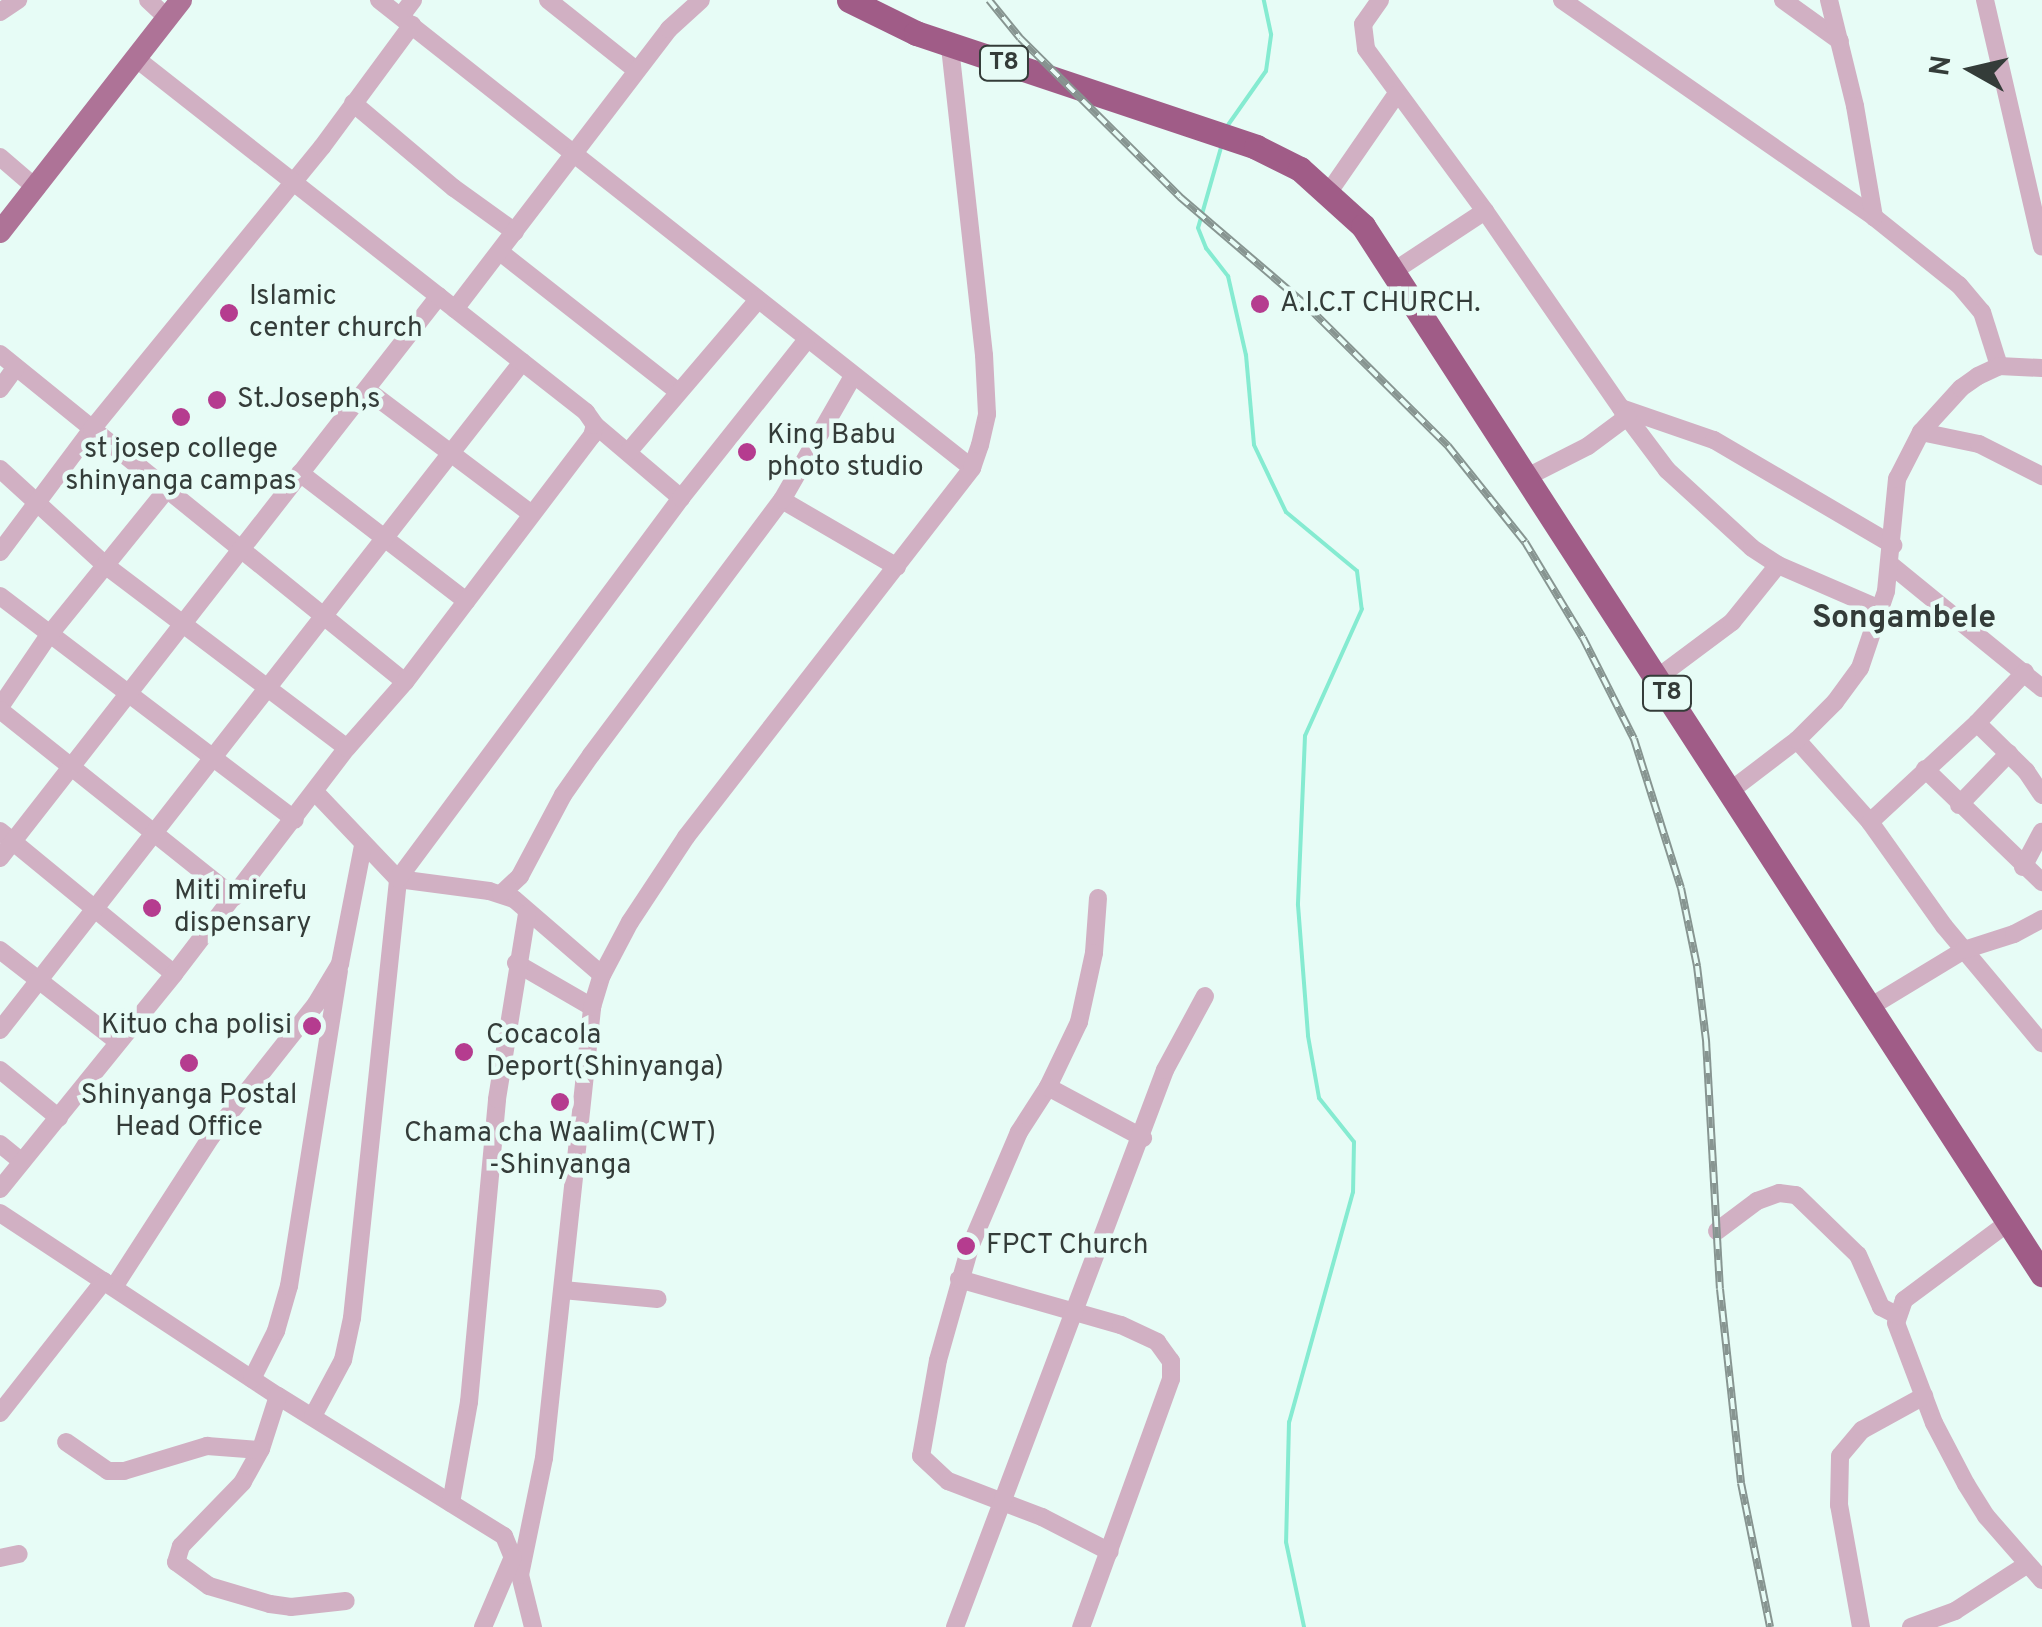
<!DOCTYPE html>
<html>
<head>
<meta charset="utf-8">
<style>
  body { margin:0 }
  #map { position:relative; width:2042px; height:1627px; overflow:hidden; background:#e7fcf6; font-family:Overpass,sans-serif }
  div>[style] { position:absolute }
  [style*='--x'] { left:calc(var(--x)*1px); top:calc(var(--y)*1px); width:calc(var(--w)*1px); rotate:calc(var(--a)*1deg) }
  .stream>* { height:4px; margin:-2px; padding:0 2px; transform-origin:2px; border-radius:2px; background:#85ebd1 }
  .minor>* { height:18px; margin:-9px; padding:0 9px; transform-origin:9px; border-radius:9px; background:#d1b0c3 }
  .major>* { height:22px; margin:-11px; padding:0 11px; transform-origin:11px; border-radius:11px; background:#ae7397 }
  .highway>* { height:25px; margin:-12.5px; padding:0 12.5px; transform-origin:12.5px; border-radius:12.5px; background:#a05c87 }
  .rail>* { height:8px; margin-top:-4px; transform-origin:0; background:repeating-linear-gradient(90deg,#e7fcf6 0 11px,#879591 0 22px); box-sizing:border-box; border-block:2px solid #879591 }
  .dots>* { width:28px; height:28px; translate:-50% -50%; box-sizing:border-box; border:5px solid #e7fcf6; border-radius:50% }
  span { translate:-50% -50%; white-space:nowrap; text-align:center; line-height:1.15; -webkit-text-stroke:9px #e7fcf6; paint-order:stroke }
  .shield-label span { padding:2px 8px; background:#e7fcf6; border:2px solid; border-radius:8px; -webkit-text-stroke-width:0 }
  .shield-label { font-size:25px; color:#343c39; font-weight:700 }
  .poi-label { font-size:28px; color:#343c39 }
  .left { translate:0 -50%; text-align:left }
  .right { translate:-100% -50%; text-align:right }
  .quarter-label { font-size:32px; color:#343c39; font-weight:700 }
  .north { position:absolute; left:1922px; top:20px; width:100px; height:100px; -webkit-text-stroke:8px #e7fcf6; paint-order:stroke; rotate:278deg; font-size:28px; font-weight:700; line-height:40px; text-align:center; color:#343c39 }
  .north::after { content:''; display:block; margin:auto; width:35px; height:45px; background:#343c39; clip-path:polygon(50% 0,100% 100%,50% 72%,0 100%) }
</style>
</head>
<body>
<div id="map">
  <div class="stream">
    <div style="--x:1228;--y:125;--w:66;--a:-54.9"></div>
    <div style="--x:1266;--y:71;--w:37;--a:-82"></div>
    <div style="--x:1271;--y:34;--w:35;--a:-102"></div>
    <div style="--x:1222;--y:144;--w:87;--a:105.9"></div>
    <div style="--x:1198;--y:228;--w:22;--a:68"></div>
    <div style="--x:1206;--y:248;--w:36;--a:52"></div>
    <div style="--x:1228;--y:276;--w:81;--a:77.2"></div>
    <div style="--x:1246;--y:355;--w:90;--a:84.9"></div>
    <div style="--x:1254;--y:445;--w:74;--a:64.5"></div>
    <div style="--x:1286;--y:512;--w:92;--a:39.7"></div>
    <div style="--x:1357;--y:571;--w:38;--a:83"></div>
    <div style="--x:1362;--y:609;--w:139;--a:114.2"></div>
    <div style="--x:1305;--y:736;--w:169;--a:92.4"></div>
    <div style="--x:1298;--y:905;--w:131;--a:85.6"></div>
    <div style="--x:1308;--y:1036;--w:63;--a:79.9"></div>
    <div style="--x:1319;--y:1098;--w:56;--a:51.5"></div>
    <div style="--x:1354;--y:1142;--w:50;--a:91.1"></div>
    <div style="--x:1353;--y:1192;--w:239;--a:105.5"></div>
    <div style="--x:1289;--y:1422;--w:120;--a:91.4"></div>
    <div style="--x:1286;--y:1542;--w:87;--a:78"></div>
  </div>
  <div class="minor">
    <div style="--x:148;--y:0;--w:26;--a:43"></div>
    <div style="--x:379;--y:0;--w:755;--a:38.28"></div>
    <div style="--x:548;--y:0;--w:112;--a:38.5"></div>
    <div style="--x:1380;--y:0;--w:29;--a:125"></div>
    <div style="--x:1363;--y:24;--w:25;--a:83"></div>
    <div style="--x:1366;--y:49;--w:201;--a:53.7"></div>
    <div style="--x:1485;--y:211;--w:239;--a:55.4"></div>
    <div style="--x:1621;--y:408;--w:98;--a:19"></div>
    <div style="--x:1714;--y:440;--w:208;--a:30.4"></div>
    <div style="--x:1562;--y:0;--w:380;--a:34.8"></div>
    <div style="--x:1874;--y:217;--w:109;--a:38.7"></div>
    <div style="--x:1959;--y:285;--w:35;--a:50"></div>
    <div style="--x:1982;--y:312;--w:57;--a:72.5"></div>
    <div style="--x:1783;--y:0;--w:70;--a:35.7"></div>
    <div style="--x:1829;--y:0;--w:109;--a:76.2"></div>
    <div style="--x:1855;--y:106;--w:113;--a:80.3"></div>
    <div style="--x:1985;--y:0;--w:253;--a:77"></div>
    <div style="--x:0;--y:12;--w:22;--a:-34"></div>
    <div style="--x:401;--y:16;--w:20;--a:-53"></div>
    <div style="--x:353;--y:103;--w:132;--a:40.1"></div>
    <div style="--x:454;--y:188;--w:75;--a:35.8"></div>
    <div style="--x:0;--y:157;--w:48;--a:40.7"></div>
    <div style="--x:1329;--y:192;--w:118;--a:-55.4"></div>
    <div style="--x:500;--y:252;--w:224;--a:38.1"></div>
    <div style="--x:1394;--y:271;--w:109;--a:-33.4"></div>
    <div style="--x:455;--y:309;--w:352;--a:-52.6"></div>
    <div style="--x:669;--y:29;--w:43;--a:-42.2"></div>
    <div style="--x:0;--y:354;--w:521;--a:39"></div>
    <div style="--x:0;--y:389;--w:27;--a:-54"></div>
    <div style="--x:367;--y:390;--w:204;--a:37"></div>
    <div style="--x:1622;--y:410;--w:75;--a:53.1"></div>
    <div style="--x:1667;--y:470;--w:115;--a:42.5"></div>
    <div style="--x:1752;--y:548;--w:31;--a:33"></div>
    <div style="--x:1778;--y:565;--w:113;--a:23.4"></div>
    <div style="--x:595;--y:425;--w:113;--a:40.3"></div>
    <div style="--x:1921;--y:432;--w:59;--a:11.7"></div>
    <div style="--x:1979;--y:444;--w:71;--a:26.9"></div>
    <div style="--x:629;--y:451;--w:199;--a:-49.5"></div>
    <div style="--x:0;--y:469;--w:142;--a:42.4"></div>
    <div style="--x:105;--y:565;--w:303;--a:37.1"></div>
    <div style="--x:300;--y:473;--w:210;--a:37.6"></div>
    <div style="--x:1527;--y:477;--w:68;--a:-26.9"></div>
    <div style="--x:1588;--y:446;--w:49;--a:-36.6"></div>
    <div style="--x:782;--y:500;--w:133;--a:30.2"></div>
    <div style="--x:0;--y:552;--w:154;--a:-53.2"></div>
    <div style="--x:92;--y:429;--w:364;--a:-50.8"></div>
    <div style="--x:322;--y:147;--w:152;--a:-53.6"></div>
    <div style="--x:1891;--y:565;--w:195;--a:39.2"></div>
    <div style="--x:0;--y:596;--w:370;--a:37.2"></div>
    <div style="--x:1657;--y:678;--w:94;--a:-36.7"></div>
    <div style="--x:1732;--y:622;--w:73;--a:-51.1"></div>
    <div style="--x:0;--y:707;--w:87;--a:-55.8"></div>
    <div style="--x:49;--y:635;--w:189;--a:-51"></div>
    <div style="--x:0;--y:710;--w:300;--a:38.6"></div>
    <div style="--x:1977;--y:723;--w:69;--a:44.4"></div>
    <div style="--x:2026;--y:771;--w:29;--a:56"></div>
    <div style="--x:1797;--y:740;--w:110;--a:48.3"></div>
    <div style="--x:1870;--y:822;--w:128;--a:54.6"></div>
    <div style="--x:1944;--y:926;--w:153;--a:50.1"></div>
    <div style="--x:1925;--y:769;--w:163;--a:44"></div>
    <div style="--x:1730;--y:791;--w:84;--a:-37.3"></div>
    <div style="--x:1797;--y:740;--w:54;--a:-45"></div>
    <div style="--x:1835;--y:702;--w:42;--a:-53.7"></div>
    <div style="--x:1860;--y:668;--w:81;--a:-71.3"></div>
    <div style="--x:1886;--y:591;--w:113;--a:-84.4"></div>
    <div style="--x:1897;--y:479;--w:53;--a:-62.9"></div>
    <div style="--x:1921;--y:432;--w:59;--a:-47.7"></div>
    <div style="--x:1961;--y:388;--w:21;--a:-35"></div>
    <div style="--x:1978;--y:376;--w:23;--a:-25"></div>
    <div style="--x:1999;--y:366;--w:43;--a:2.7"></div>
    <div style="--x:316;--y:793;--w:119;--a:46.4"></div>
    <div style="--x:398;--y:879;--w:92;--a:7.5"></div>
    <div style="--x:489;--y:891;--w:26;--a:18"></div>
    <div style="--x:514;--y:899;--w:116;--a:40.8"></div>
    <div style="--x:1959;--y:805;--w:72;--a:-46.1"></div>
    <div style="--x:1870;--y:822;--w:146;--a:-42.8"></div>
    <div style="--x:1977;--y:723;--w:70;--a:-46.7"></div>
    <div style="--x:0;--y:831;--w:225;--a:39.4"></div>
    <div style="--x:0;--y:858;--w:713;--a:-52.01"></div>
    <div style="--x:2023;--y:867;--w:40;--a:-62"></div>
    <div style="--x:501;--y:894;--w:26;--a:-43"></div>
    <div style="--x:520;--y:876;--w:92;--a:-62"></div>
    <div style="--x:563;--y:795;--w:49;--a:-55"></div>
    <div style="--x:591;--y:755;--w:319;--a:-53.2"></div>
    <div style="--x:782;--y:500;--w:143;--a:-60.2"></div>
    <div style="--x:1098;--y:898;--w:55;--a:94.2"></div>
    <div style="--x:1094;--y:953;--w:71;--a:102.3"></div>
    <div style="--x:1079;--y:1022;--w:72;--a:115.5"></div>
    <div style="--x:1048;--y:1087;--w:54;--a:122.8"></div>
    <div style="--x:1019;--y:1132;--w:125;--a:113.1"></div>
    <div style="--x:970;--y:1247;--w:117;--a:105.8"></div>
    <div style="--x:938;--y:1360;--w:97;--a:100"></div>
    <div style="--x:921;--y:1456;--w:37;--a:43"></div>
    <div style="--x:948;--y:1481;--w:101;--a:21"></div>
    <div style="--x:1042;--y:1517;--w:76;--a:27.2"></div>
    <div style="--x:0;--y:950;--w:150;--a:37.9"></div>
    <div style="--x:516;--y:963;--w:88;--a:30.1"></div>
    <div style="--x:1870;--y:1007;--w:110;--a:-31.2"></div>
    <div style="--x:1964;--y:950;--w:52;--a:-17.7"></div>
    <div style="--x:2014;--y:934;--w:32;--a:-28"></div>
    <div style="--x:0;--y:1030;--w:848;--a:-51.99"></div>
    <div style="--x:0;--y:1070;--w:76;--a:39.1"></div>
    <div style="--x:1048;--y:1087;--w:108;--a:28.2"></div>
    <div style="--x:0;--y:1144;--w:28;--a:39"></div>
    <div style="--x:0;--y:1189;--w:277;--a:-51"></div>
    <div style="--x:174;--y:974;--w:285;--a:-52.6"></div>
    <div style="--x:347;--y:748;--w:88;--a:-48.7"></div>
    <div style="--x:405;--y:682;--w:309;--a:-52.8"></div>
    <div style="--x:592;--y:436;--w:11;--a:-75"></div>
    <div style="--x:595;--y:425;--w:16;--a:-125"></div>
    <div style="--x:586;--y:412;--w:570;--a:-141.84"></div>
    <div style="--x:0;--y:1213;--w:333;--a:33.4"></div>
    <div style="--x:278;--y:1396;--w:266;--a:31.8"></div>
    <div style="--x:504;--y:1536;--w:42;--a:67.7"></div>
    <div style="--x:520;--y:1575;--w:54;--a:76"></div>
    <div style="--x:2009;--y:1222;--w:131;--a:143.4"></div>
    <div style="--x:1904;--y:1300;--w:24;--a:109"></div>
    <div style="--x:1896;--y:1323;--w:107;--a:69.2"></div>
    <div style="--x:1934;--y:1423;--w:69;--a:62.3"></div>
    <div style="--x:1966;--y:1484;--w:38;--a:58"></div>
    <div style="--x:1986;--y:1516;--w:85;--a:48.8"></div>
    <div style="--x:1717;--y:1231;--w:50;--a:-36.9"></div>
    <div style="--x:1757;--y:1201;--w:23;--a:-20"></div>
    <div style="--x:1779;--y:1193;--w:17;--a:7"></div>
    <div style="--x:1796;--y:1195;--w:86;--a:44.1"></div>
    <div style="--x:1858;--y:1255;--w:57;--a:66.1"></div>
    <div style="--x:1881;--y:1307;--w:18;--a:27"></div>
    <div style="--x:959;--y:1279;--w:168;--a:15.9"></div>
    <div style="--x:1121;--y:1325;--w:40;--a:25"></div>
    <div style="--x:1157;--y:1342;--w:24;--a:54"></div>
    <div style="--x:1171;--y:1361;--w:18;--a:90"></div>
    <div style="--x:1171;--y:1379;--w:264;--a:109.9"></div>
    <div style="--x:114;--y:1287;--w:179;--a:-57.1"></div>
    <div style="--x:211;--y:1137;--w:169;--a:-51.7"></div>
    <div style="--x:316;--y:1004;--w:47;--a:-59"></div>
    <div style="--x:340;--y:964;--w:120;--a:-79"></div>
    <div style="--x:563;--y:1290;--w:95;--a:5.4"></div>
    <div style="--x:252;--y:1379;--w:54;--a:-63.4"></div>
    <div style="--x:276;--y:1331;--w:47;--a:-73.9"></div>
    <div style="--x:289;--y:1286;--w:319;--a:-81"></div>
    <div style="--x:278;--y:1396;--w:56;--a:107.8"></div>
    <div style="--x:261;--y:1449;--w:38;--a:119"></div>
    <div style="--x:243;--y:1482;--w:89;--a:134.1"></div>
    <div style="--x:181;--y:1546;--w:17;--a:107"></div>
    <div style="--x:176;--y:1562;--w:41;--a:36"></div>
    <div style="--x:209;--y:1586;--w:64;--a:16.4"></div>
    <div style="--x:270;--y:1604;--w:21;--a:8"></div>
    <div style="--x:291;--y:1607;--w:55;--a:-6.2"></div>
    <div style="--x:0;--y:1413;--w:168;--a:-51.8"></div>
    <div style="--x:313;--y:1416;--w:64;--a:-61.8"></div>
    <div style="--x:343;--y:1360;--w:43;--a:-77.9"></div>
    <div style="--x:352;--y:1318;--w:441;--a:-84"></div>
    <div style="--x:398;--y:879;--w:475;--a:-53.4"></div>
    <div style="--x:681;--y:498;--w:201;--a:-51.5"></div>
    <div style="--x:66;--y:1442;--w:51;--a:34.6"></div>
    <div style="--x:108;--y:1471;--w:16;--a:0"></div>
    <div style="--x:124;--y:1471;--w:87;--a:-16.8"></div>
    <div style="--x:207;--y:1446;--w:53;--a:4.3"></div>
    <div style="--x:451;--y:1503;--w:103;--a:-79.9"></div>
    <div style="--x:469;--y:1402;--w:304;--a:-84.7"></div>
    <div style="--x:497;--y:1099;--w:188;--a:-80.8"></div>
    <div style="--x:0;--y:1558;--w:19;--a:-12"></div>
    <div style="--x:520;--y:1575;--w:119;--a:-78.4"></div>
    <div style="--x:544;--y:1458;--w:454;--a:-83.9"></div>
    <div style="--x:592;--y:1007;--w:34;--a:-73"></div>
    <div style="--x:602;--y:975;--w:60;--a:-62.2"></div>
    <div style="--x:630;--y:922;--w:102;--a:-56.6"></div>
    <div style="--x:686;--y:837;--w:467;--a:-52.2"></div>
    <div style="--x:972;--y:468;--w:24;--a:-71"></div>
    <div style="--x:980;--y:445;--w:32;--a:-77"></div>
    <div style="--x:987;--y:414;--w:59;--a:-92.9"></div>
    <div style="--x:984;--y:355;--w:312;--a:-96.3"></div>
    <div style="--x:483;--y:1627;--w:76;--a:-66.8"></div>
    <div style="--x:955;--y:1627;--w:595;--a:-69.34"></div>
    <div style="--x:1165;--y:1070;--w:84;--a:-61.6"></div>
    <div style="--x:1861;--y:1627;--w:124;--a:-100.2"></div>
    <div style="--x:1839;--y:1505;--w:49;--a:-88.8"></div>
    <div style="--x:1840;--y:1456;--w:34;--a:-50"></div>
    <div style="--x:1862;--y:1430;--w:71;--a:-28.7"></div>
    <div style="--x:1911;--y:1627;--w:47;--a:-20"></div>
    <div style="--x:1955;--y:1611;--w:85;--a:-32.9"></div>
  </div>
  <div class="major">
    <div style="--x:0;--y:232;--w:294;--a:-52"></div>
  </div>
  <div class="highway">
    <div style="--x:849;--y:0;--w:75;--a:26.2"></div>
    <div style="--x:916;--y:33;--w:359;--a:18.5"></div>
    <div style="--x:1256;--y:147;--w:49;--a:26.6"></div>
    <div style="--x:1300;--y:169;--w:85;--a:42.1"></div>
    <div style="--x:1363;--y:226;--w:1249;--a:57.06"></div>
  </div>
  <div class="rail">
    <div style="--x:989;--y:0;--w:49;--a:50.8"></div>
    <div style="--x:1020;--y:38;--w:226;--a:44.8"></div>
    <div style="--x:1180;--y:197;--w:167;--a:40.6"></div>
    <div style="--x:1307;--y:306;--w:199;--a:44.8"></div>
    <div style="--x:1448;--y:446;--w:123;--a:51.3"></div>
    <div style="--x:1525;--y:542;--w:112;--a:58.9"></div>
    <div style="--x:1583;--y:638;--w:113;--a:63.2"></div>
    <div style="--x:1634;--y:739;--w:156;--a:72.5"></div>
    <div style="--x:1681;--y:888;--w:80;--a:78.4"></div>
    <div style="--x:1697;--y:966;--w:75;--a:83.1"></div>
    <div style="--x:1706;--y:1040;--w:249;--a:86.8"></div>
    <div style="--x:1720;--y:1289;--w:195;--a:83.8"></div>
    <div style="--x:1741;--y:1483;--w:147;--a:78.6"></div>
  </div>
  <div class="dots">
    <div style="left:1260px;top:304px;background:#b53c8f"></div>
    <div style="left:229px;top:313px;background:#b53c8f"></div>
    <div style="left:217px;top:400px;background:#b53c8f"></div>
    <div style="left:181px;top:417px;background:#b53c8f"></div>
    <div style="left:747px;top:452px;background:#b53c8f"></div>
    <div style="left:152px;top:908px;background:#b53c8f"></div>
    <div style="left:312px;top:1026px;background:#b53c8f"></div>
    <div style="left:464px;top:1052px;background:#b53c8f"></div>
    <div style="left:189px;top:1063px;background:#b53c8f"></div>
    <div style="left:560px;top:1102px;background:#b53c8f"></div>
    <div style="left:966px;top:1246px;background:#b53c8f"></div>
  </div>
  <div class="shield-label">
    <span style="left:1004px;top:63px">T8</span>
    <span style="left:1667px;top:693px">T8</span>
  </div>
  <div class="poi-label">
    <span class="left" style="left:249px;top:313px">Islamic<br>center church</span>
    <span class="left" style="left:1280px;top:304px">A.I.C.T CHURCH.</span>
    <span class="left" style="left:237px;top:400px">St.Joseph,s</span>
    <span class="left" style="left:767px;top:452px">King Babu<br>photo studio</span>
    <span style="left:181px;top:466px">st josep college<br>shinyanga campas</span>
    <span class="left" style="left:174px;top:908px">Miti mirefu<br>dispensary</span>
    <span class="right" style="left:292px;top:1026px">Kituo cha polisi</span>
    <span class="left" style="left:486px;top:1052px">Cocacola<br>Deport(Shinyanga)</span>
    <span style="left:189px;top:1112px">Shinyanga Postal<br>Head Office</span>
    <span style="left:560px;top:1150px">Chama cha Waalim(CWT)<br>-Shinyanga</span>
    <span class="left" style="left:986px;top:1246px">FPCT Church</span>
  </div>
  <div class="quarter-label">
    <span style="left:1904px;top:619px">Songambele</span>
  </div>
  <div class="north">N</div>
</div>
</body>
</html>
